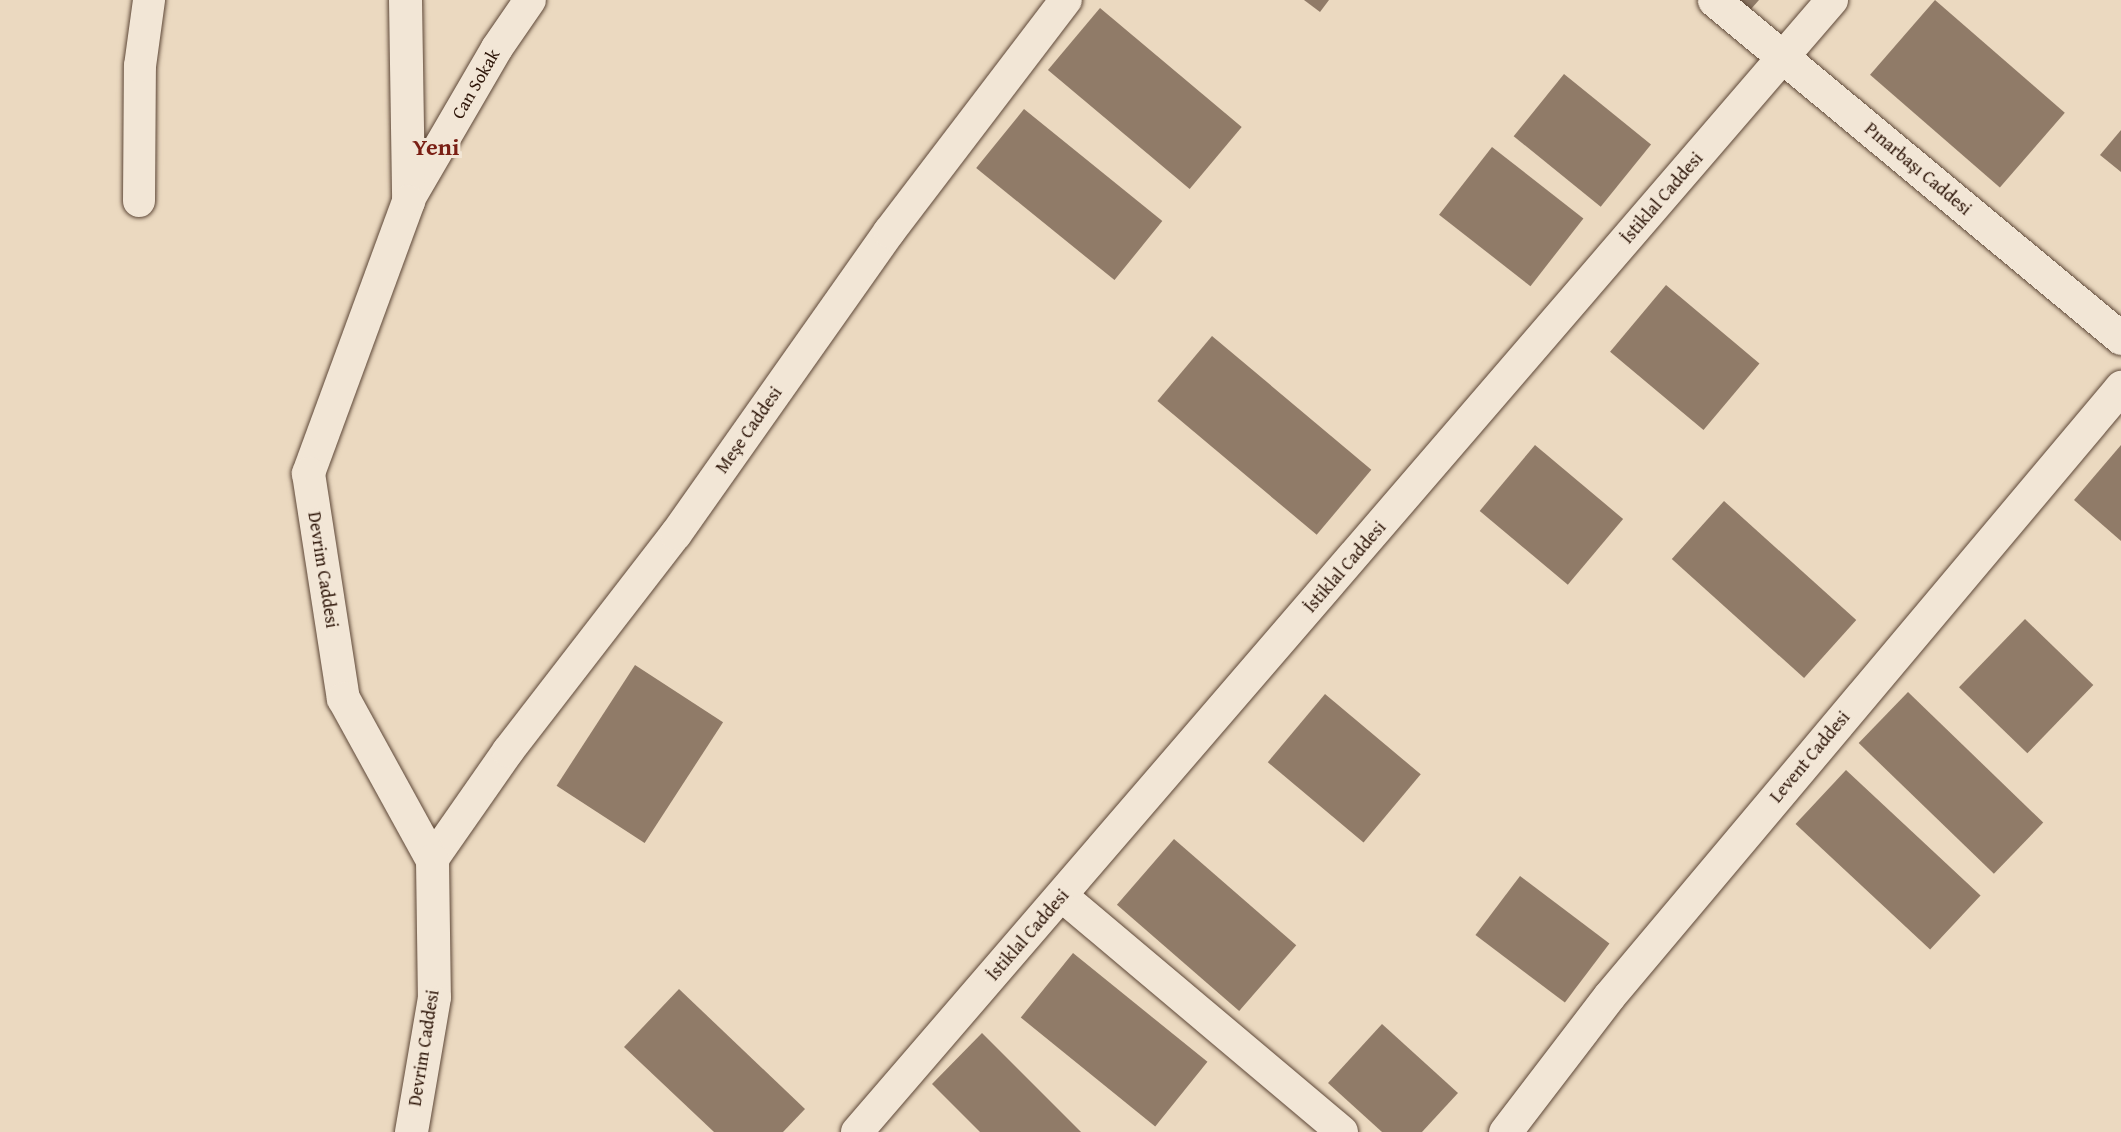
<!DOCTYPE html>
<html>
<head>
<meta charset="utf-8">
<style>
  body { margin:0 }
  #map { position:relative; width:2121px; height:1132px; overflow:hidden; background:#ebd9c0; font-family:"Gentium Book Plus",serif }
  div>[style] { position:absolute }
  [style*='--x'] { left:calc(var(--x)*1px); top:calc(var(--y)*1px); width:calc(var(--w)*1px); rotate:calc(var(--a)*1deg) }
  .building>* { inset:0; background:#907b68; transform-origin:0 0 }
  .roads { filter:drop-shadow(0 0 2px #5d4737) drop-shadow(0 0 2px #5d4737) }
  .minor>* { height:32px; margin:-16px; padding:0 16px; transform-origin:16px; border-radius:16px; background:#f2e6d6 }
  .tertiary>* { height:33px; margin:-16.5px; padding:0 16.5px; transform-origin:16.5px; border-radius:16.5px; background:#f2e6d6 }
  span { translate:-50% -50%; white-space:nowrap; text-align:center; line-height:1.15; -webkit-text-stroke:6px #f2e6d6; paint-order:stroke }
  .street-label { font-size:18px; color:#2e1609 }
  .district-label { font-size:24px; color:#7a1f14; font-weight:700 }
</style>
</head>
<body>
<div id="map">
  <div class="building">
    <div style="clip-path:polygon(1304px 0,1329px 0,1320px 12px)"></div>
    <div style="clip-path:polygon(1725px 0,1759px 0,1744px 17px)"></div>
    <div style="left:1935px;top:0;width:172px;height:99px;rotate:41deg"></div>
    <div style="left:1100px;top:8px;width:185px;height:81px;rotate:40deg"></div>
    <div style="left:1564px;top:74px;width:112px;height:80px;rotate:39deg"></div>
    <div style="left:1024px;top:109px;width:178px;height:76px;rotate:39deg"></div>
    <div style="clip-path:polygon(2121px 130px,2121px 172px,2100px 155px)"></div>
    <div style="left:1492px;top:147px;width:116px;height:86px;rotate:38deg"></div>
    <div style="left:1666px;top:285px;width:122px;height:87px;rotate:40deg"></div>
    <div style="left:1212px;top:336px;width:208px;height:85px;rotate:40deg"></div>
    <div style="left:1535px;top:445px;width:115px;height:86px;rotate:40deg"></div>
    <div style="clip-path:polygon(2121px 445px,2121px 541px,2074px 500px)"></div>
    <div style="left:1724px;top:501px;width:178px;height:78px;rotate:42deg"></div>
    <div style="left:2025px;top:619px;width:95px;height:95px;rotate:44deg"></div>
    <div style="left:635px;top:665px;width:105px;height:144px;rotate:33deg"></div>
    <div style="left:1908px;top:692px;width:188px;height:71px;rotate:44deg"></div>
    <div style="left:1325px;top:694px;width:125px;height:89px;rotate:40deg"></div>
    <div style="left:1846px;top:770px;width:184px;height:74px;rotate:43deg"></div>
    <div style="left:1174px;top:839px;width:162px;height:87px;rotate:41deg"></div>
    <div style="left:1520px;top:876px;width:112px;height:74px;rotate:37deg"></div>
    <div style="left:1073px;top:953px;width:173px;height:83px;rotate:39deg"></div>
    <div style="clip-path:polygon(679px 989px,805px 1109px,783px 1132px,714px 1132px,624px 1047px)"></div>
    <div style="clip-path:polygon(1382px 1024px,1458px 1093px,1422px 1132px,1382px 1132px,1328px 1083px)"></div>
    <div style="clip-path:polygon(982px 1033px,1081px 1132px,980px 1132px,932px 1084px)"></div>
  </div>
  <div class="roads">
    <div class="minor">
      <div style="--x:139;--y:201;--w:135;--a:-89.6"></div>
      <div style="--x:140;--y:66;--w:67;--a:-82.2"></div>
      <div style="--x:408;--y:201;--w:177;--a:-59.8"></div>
      <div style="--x:497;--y:48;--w:58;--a:-55.5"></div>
      <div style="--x:432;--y:860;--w:133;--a:-55.1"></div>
      <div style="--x:508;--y:751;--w:274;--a:-52.3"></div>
      <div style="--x:676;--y:534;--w:370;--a:-54.8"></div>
      <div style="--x:889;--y:232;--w:292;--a:-52.7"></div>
      <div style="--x:1062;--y:896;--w:366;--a:40.1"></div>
      <div style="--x:857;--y:1132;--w:1494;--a:-49.26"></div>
    </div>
    <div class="tertiary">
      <div style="--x:405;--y:0;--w:201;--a:89.1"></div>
      <div style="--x:408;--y:201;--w:290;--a:110.2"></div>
      <div style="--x:308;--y:473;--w:228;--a:81.2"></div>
      <div style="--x:343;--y:698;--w:185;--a:61.2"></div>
      <div style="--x:432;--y:860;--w:137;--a:89.2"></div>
      <div style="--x:434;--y:997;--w:137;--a:99.7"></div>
      <div style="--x:1714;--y:0;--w:529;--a:39.71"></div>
      <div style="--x:1505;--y:1132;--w:171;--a:-52.6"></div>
      <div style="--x:1609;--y:996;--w:796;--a:-49.95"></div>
    </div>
  </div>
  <div class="street-label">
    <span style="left:476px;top:84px;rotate:-60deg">Can Sokak</span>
    <span style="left:1918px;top:169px;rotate:40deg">Pınarbaşı Caddesi</span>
    <span style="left:1662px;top:198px;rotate:-49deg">İstiklal Caddesi</span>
    <span style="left:749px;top:430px;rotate:-55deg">Meşe Caddesi</span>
    <span style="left:1345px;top:567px;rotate:-49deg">İstiklal Caddesi</span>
    <span style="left:323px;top:570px;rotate:81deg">Devrim Caddesi</span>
    <span style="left:1810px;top:757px;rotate:-50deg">Levent Caddesi</span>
    <span style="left:1028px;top:935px;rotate:-49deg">İstiklal Caddesi</span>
    <span style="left:424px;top:1048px;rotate:-81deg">Devrim Caddesi</span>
  </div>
  <div class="district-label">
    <span style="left:436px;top:147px">Yeni</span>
  </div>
</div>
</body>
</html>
